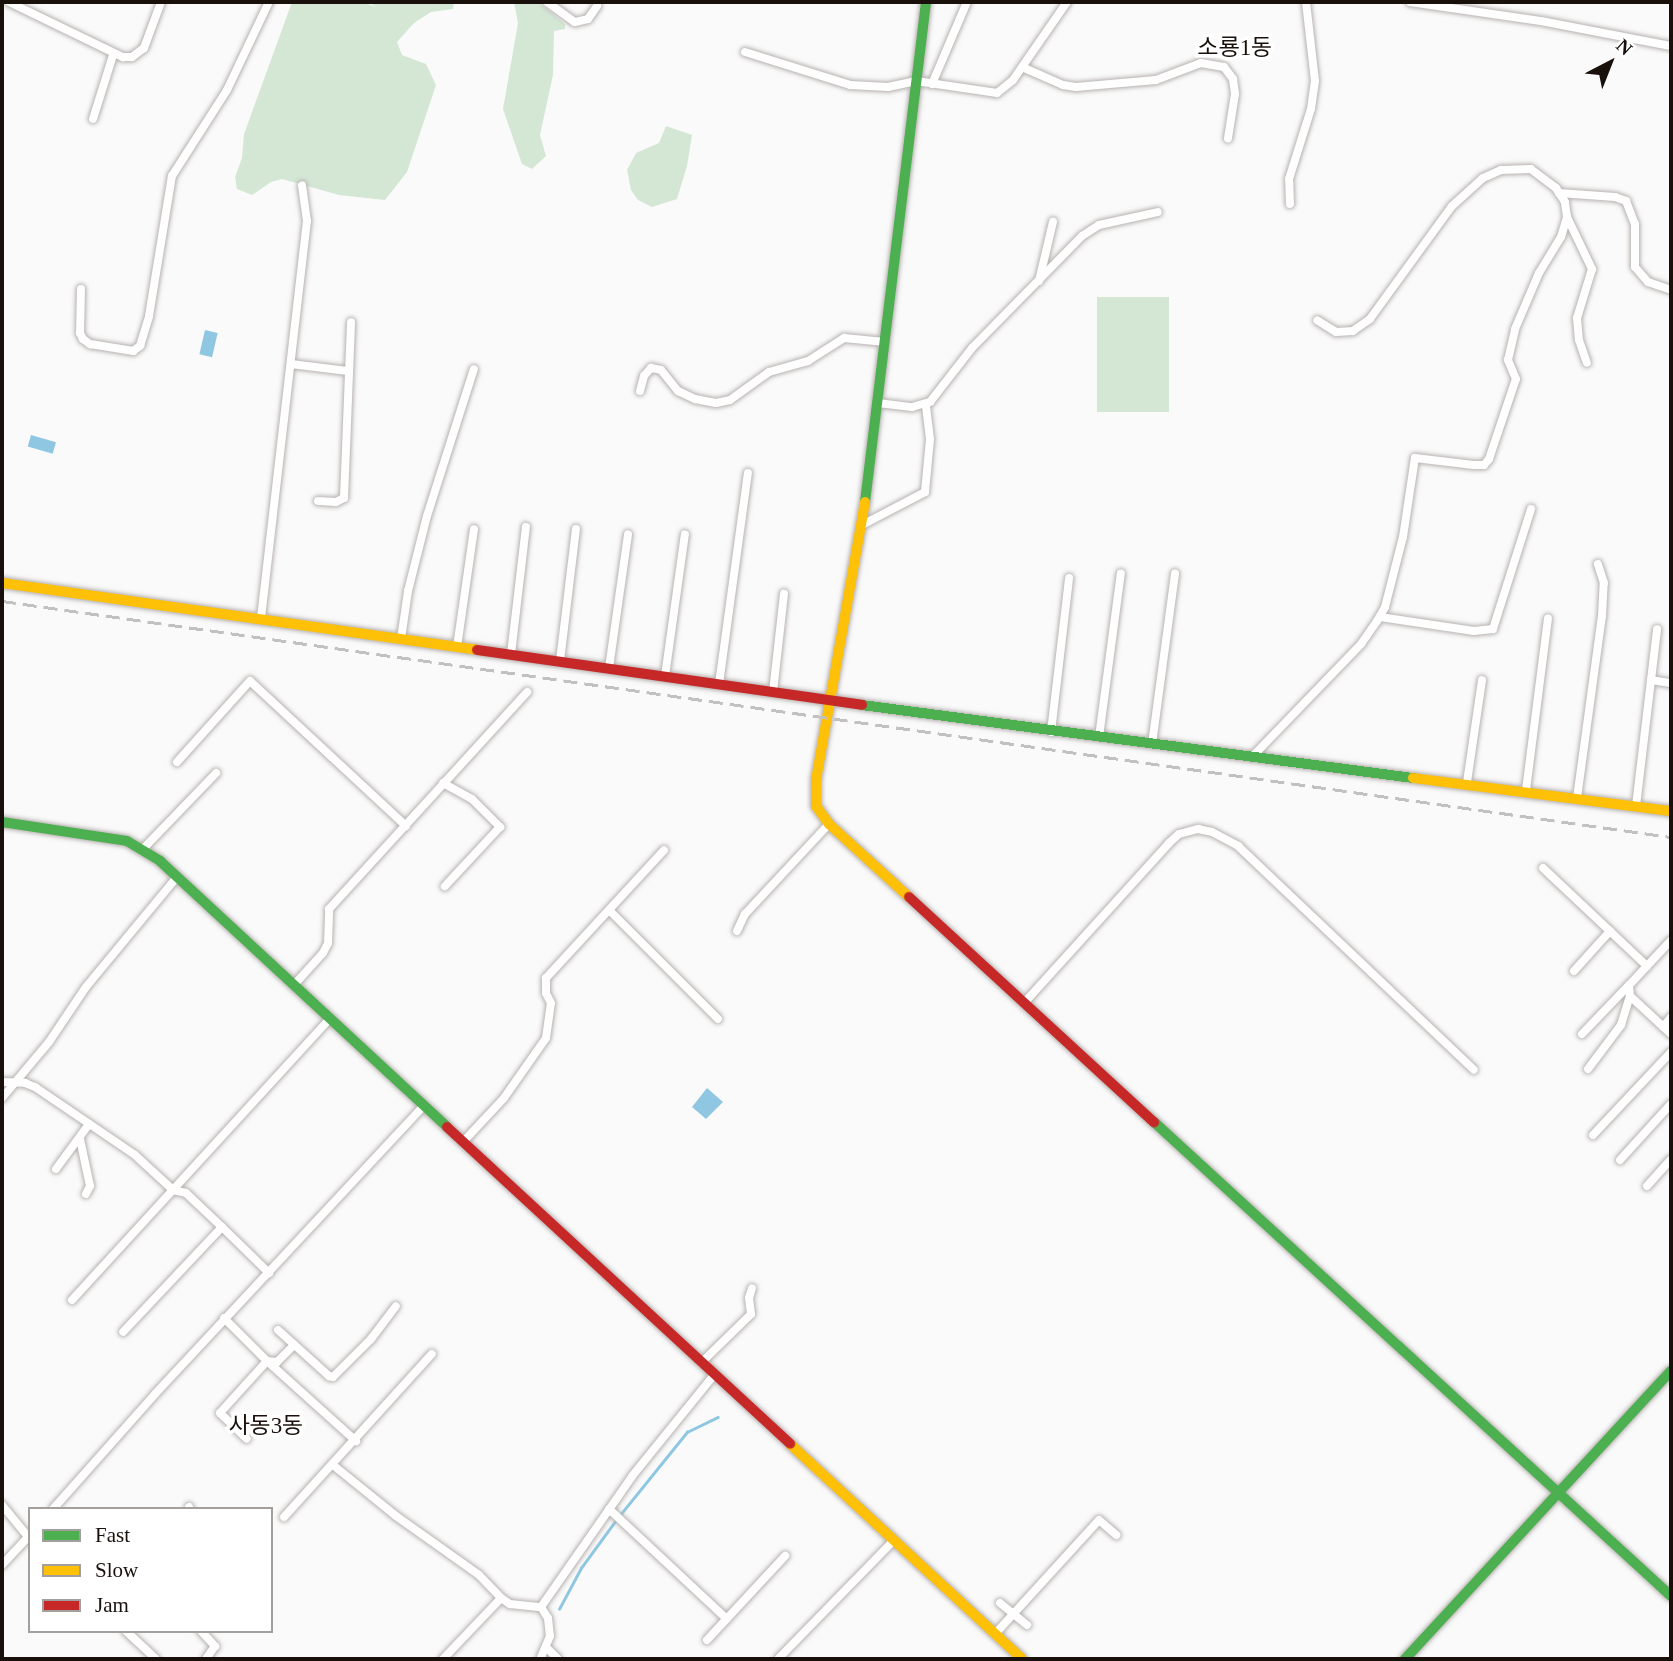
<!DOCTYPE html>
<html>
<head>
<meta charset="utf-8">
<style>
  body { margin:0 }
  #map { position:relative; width:1673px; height:1661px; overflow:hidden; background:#fafafa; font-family:"Times New Roman","Noto Sans KR",serif }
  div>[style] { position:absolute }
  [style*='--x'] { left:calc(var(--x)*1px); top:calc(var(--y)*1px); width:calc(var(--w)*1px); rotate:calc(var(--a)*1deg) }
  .green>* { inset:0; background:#d4e7d5; transform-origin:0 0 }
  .water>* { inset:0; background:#8fc7e2; transform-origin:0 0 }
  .stream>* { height:2.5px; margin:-1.25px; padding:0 1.25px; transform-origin:1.25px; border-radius:1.25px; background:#8fc7e2 }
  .roads { filter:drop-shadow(0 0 2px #b7b2b0) drop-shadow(0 0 2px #b7b2b0) }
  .street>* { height:8px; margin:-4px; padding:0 4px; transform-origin:4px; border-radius:4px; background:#fefefe }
  .fast>* { height:10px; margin:-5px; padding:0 5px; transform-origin:5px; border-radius:5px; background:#4caf50 }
  .slow>* { height:10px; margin:-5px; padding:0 5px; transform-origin:5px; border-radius:5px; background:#ffc107 }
  .jam>* { height:10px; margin:-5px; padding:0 5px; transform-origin:5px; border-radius:5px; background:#c62828 }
  .rail>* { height:2.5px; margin-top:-1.25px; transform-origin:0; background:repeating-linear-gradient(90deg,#c2c1c0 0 14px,transparent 0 21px) }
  span { translate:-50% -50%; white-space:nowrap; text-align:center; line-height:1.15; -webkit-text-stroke:7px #fff; paint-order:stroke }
  .quarter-label { font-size:23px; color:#19100b }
  .frame { position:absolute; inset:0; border:4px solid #19100b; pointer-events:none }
  .legend { position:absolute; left:28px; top:1507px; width:245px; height:126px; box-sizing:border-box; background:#fff; border:2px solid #a39f9d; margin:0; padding:9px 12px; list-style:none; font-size:21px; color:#19100b }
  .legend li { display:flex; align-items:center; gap:14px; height:35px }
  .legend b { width:35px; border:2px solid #a39f9d }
  .north { position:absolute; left:1575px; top:28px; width:70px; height:70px; -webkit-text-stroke:5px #fff; paint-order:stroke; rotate:42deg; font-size:19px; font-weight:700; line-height:28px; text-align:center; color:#19100b }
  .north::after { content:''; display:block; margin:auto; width:24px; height:32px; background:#19100b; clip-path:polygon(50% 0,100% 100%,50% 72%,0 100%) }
</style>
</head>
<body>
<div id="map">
  <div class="green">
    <div style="clip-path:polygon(292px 2px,363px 2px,376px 7px,368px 2px,454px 2px,453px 9px,431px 12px,414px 23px,397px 42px,402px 55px,426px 64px,436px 85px,407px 172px,385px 200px,339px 195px,282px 179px,271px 182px,252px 195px,237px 189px,235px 177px,242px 158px,244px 134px)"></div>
    <div style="clip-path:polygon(514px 2px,538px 2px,565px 24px,565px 29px,554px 31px,553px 75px,540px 135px,546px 156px,532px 169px,522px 164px,503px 109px,518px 23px)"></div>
    <div style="clip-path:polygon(666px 126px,692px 135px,687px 166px,677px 199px,652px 207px,638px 200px,631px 190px,627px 170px,636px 153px,659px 143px)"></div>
    <div style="left:1097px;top:297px;width:72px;height:115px"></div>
  </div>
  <div class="water">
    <div style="left:205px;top:330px;width:13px;height:25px;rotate:13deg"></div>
    <div style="left:31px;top:435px;width:26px;height:12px;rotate:16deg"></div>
    <div style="clip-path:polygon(707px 1088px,723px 1102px,706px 1119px,692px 1107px)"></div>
  </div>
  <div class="stream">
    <div style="--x:620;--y:1515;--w:107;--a:-51.1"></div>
    <div style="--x:687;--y:1432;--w:34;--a:-26"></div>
    <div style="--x:559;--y:1609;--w:47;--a:-61.8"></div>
    <div style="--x:581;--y:1568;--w:59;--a:-53.9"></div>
  </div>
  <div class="roads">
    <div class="street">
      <div style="--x:9;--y:2;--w:127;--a:25.8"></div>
      <div style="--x:123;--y:57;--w:9;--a:0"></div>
      <div style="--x:132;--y:57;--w:15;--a:-37"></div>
      <div style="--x:144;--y:48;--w:49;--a:-69.7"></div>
      <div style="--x:547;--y:2;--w:34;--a:36"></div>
      <div style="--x:575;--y:22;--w:13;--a:-13"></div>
      <div style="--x:588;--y:19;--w:16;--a:-55"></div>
      <div style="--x:1410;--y:2;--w:132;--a:8.3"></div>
      <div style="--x:1541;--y:21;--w:132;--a:10.9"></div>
      <div style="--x:745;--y:52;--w:110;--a:17.4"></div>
      <div style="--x:850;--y:85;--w:38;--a:3"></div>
      <div style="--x:888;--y:87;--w:29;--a:-12"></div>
      <div style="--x:916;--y:81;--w:82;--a:8.4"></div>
      <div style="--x:997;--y:93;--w:21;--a:-39"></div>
      <div style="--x:1013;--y:80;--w:95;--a:-55.3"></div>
      <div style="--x:1022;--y:67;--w:45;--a:23.7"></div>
      <div style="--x:1063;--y:85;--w:13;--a:9"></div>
      <div style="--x:1076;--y:87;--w:80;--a:-5"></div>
      <div style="--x:1156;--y:80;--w:48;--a:-20.7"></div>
      <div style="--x:1201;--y:63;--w:23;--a:10"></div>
      <div style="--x:1224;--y:67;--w:15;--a:53"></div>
      <div style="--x:1233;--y:79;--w:15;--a:82"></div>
      <div style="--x:1235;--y:94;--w:45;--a:99"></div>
      <div style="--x:932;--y:84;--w:89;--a:-66.9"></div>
      <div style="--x:93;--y:119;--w:67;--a:-72.6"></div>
      <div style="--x:1559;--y:193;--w:56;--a:4.1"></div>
      <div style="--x:1615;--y:197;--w:12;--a:20"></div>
      <div style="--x:1626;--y:201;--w:25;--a:69"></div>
      <div style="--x:1635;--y:224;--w:43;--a:90"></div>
      <div style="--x:1635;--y:267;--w:20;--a:49"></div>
      <div style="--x:1648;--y:282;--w:24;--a:19"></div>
      <div style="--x:1290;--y:204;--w:25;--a:-92"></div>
      <div style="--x:1289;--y:179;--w:73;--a:-72.6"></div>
      <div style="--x:1311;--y:109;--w:28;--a:-82"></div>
      <div style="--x:1315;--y:81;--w:80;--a:-96.5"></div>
      <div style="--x:1567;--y:217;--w:58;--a:64.3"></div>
      <div style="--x:1592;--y:269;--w:51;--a:107"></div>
      <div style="--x:1577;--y:318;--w:22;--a:85"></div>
      <div style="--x:1579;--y:340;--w:24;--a:71"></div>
      <div style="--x:1039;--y:281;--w:61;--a:-76.7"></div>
      <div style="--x:81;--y:289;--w:44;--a:91.3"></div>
      <div style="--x:80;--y:333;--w:7;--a:63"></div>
      <div style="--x:83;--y:339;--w:9;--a:36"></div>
      <div style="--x:90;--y:344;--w:44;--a:9.2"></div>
      <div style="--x:133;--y:351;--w:9;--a:-36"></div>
      <div style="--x:140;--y:346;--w:31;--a:-73"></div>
      <div style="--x:149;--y:316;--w:142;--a:-80.7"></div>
      <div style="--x:172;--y:176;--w:102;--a:-57.4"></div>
      <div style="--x:227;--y:90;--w:98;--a:-64.5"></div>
      <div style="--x:291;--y:364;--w:57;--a:7"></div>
      <div style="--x:640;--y:391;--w:16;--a:-75"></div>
      <div style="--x:644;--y:376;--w:11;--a:-49"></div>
      <div style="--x:651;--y:368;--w:10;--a:11"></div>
      <div style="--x:661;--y:370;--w:27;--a:51"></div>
      <div style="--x:678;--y:391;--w:19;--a:25"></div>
      <div style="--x:695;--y:399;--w:21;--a:11"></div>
      <div style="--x:716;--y:403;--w:14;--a:-12"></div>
      <div style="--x:730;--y:400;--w:48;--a:-35.7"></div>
      <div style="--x:769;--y:372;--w:41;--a:-15.8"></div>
      <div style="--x:808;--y:361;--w:43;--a:-32.6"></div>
      <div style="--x:844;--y:338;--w:41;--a:5.6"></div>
      <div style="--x:878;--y:403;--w:34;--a:7"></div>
      <div style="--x:912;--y:407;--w:19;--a:-16"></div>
      <div style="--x:930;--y:402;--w:68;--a:-52.1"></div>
      <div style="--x:972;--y:348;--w:157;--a:-45.5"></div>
      <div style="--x:1082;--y:236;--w:20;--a:-33"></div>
      <div style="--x:1099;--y:225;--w:60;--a:-12.4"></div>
      <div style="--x:318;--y:501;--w:18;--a:3"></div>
      <div style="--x:336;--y:502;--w:9;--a:-27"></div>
      <div style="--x:344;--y:498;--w:176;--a:-87.7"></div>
      <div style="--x:862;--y:525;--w:71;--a:-27.6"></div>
      <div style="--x:925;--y:492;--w:53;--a:-84.6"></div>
      <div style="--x:930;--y:439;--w:34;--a:-97"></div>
      <div style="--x:1380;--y:617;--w:95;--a:8.5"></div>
      <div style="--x:1474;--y:631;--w:19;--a:-6"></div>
      <div style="--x:1493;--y:629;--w:126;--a:-72.4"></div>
      <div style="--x:261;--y:618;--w:400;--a:-83.4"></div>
      <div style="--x:307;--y:221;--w:36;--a:-98"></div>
      <div style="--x:401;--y:639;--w:49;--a:-81.7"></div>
      <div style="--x:408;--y:591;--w:77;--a:-75.8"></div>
      <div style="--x:427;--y:516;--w:154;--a:-72.3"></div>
      <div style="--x:457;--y:647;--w:119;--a:-81.8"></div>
      <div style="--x:511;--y:654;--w:128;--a:-83.3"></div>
      <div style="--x:560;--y:661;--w:133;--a:-83.1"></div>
      <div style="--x:609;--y:668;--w:135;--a:-81.9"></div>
      <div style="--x:665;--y:676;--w:143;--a:-82"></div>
      <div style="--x:1651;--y:680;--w:20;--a:9"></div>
      <div style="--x:719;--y:684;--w:213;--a:-82.2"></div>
      <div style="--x:773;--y:692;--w:99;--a:-83.6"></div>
      <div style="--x:1051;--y:732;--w:155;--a:-83.3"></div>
      <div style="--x:1099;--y:737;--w:165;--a:-82.4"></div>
      <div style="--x:1152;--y:744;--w:172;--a:-82.3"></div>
      <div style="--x:1253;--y:756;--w:156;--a:-46"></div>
      <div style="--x:1361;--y:644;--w:28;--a:-55"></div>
      <div style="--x:1377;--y:621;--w:16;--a:-60"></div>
      <div style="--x:1385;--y:607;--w:72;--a:-75.6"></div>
      <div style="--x:1403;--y:537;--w:80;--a:-81.4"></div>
      <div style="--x:1415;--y:458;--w:59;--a:6.8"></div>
      <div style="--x:1474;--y:465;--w:10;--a:0"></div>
      <div style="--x:1484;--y:465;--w:8;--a:-50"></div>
      <div style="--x:1489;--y:459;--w:84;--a:-71.4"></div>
      <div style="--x:1516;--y:379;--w:21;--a:-113"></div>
      <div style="--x:1508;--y:360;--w:32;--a:-77"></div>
      <div style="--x:1515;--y:329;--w:61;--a:-66.8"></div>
      <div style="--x:1539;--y:273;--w:42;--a:-58.6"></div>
      <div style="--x:1561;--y:237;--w:21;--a:-73"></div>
      <div style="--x:1567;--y:217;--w:15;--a:-98"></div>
      <div style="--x:1565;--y:202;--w:17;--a:-123"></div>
      <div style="--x:1556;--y:188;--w:31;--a:-143"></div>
      <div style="--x:1531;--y:169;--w:30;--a:178"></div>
      <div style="--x:1501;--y:170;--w:20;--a:156"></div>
      <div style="--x:1483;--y:178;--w:42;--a:137.9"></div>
      <div style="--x:1452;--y:206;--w:140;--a:126"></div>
      <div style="--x:1370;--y:319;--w:21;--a:145"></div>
      <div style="--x:1353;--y:331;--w:17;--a:177"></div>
      <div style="--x:1336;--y:332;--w:22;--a:-148"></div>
      <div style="--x:177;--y:762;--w:109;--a:-48"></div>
      <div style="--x:250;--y:681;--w:213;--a:42.9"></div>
      <div style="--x:1467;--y:782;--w:103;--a:-81.6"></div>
      <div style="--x:443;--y:783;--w:33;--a:29"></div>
      <div style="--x:472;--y:799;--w:40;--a:45"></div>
      <div style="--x:500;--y:827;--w:81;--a:133"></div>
      <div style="--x:1526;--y:790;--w:173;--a:-82.7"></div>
      <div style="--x:1577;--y:798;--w:184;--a:-82.2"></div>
      <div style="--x:1602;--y:616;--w:33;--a:-87"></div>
      <div style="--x:1604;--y:583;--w:20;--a:-108"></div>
      <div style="--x:1636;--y:806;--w:178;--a:-83.2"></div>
      <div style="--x:142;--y:850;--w:107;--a:-46.1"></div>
      <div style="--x:1543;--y:868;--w:143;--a:43.3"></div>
      <div style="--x:1647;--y:966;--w:35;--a:-47"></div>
      <div style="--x:609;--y:910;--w:154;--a:45"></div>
      <div style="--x:737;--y:931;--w:19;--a:-65"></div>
      <div style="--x:745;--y:914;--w:123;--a:-47"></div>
      <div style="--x:1647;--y:966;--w:26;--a:133"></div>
      <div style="--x:1629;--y:985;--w:11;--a:85"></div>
      <div style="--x:1630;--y:996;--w:56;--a:42.8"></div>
      <div style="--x:1574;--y:971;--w:54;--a:-48"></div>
      <div style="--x:294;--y:985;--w:43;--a:-47.8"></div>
      <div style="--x:323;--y:953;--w:11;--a:-63"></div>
      <div style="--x:328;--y:943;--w:34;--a:-88"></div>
      <div style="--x:329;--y:909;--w:294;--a:-47.6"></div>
      <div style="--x:1025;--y:1002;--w:215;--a:-47.8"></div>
      <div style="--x:1169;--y:843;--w:13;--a:-42"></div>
      <div style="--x:1179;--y:834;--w:20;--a:-15"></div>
      <div style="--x:1198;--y:829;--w:14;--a:12"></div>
      <div style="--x:1212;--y:832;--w:30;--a:28"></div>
      <div style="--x:1238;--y:846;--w:325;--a:43.5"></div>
      <div style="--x:1663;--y:1027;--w:13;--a:-51"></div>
      <div style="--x:1582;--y:1034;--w:68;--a:-46.2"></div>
      <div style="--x:1588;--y:1069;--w:55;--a:-53.1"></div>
      <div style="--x:1621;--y:1025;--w:30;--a:-73"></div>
      <div style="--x:2;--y:1082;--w:23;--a:2"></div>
      <div style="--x:25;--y:1083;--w:11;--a:22"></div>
      <div style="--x:35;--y:1087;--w:121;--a:34.2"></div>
      <div style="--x:135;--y:1155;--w:52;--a:42.6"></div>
      <div style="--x:173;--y:1190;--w:13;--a:13"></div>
      <div style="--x:186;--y:1193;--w:50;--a:43.4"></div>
      <div style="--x:222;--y:1227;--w:144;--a:133.3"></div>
      <div style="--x:2;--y:1098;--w:73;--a:-50"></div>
      <div style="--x:49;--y:1042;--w:66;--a:-56.1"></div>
      <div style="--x:86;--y:987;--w:143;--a:-50.4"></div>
      <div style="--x:1593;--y:1135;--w:114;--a:-46.8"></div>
      <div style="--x:80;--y:1139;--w:48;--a:78"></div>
      <div style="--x:90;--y:1186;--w:9;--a:117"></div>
      <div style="--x:463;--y:1142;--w:60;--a:-47"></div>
      <div style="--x:504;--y:1098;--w:73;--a:-55"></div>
      <div style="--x:546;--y:1038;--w:35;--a:-82"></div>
      <div style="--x:551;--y:1003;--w:11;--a:-117"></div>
      <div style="--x:546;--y:993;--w:15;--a:-90"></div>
      <div style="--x:546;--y:978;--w:174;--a:-47.3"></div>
      <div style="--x:1620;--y:1160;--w:76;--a:-47.7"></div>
      <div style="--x:56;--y:1169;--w:56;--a:-53.7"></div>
      <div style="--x:1647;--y:1186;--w:36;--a:-48"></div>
      <div style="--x:222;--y:1227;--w:66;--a:44.4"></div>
      <div style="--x:72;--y:1300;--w:382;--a:-47.5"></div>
      <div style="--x:224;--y:1318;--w:61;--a:45"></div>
      <div style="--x:267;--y:1361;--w:70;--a:132.1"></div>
      <div style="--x:220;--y:1413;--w:37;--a:44"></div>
      <div style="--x:278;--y:1330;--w:69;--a:42"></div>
      <div style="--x:329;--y:1376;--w:4;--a:14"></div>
      <div style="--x:333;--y:1377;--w:54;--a:-45"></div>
      <div style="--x:371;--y:1339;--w:41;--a:-52.9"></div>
      <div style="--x:267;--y:1361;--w:120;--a:42"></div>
      <div style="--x:267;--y:1361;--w:10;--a:6"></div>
      <div style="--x:277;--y:1362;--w:24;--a:-45"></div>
      <div style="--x:701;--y:1363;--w:70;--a:-44.4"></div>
      <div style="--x:751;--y:1314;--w:16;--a:-97"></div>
      <div style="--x:749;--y:1298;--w:10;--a:-73"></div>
      <div style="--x:333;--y:1465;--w:81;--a:39"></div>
      <div style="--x:396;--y:1516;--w:102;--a:35.4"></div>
      <div style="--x:479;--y:1575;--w:32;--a:46"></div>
      <div style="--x:2;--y:1505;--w:44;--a:50.5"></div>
      <div style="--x:189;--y:1507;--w:2;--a:63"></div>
      <div style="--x:53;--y:1509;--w:154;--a:-48.4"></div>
      <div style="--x:155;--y:1394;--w:394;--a:-47"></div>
      <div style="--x:609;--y:1509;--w:161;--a:43"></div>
      <div style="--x:284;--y:1517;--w:220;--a:-47.8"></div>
      <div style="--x:2;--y:1565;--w:41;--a:-47"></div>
      <div style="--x:1000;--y:1603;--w:35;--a:39"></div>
      <div style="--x:541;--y:1607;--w:161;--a:-55.1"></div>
      <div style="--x:633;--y:1475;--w:129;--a:-51"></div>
      <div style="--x:126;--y:1631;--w:41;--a:43"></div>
      <div style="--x:201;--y:1631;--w:21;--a:47"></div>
      <div style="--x:215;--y:1646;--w:16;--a:125"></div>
      <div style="--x:995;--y:1634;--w:154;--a:-47.6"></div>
      <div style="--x:1099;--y:1520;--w:23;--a:41"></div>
      <div style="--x:707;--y:1640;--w:115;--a:-47.1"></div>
      <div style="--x:548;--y:1649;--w:14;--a:45"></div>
      <div style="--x:443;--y:1659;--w:84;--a:-46.4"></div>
      <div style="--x:501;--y:1598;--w:11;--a:34"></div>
      <div style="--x:510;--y:1604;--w:31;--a:6"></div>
      <div style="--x:541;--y:1607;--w:13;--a:58"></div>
      <div style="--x:548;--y:1618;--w:18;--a:84"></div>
      <div style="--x:550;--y:1636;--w:25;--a:113"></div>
      <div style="--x:778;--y:1659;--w:166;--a:-45.7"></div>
    </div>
    <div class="fast">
      <div style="--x:865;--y:502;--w:504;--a:-83.04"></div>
      <div style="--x:862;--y:705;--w:556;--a:7.55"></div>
      <div style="--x:2;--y:822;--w:126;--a:8.6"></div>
      <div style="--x:127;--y:841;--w:39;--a:31"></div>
      <div style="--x:160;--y:861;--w:391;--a:42.8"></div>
      <div style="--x:1154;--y:1122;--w:701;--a:42.52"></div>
      <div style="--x:1405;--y:1659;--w:392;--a:-47.3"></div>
    </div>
    <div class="slow">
      <div style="--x:865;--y:502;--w:281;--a:100"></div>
      <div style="--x:816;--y:779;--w:27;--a:90"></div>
      <div style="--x:816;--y:806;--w:22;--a:54"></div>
      <div style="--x:829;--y:824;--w:108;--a:42.4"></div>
      <div style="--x:2;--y:583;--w:480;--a:8"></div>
      <div style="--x:1413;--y:778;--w:260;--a:7.3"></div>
      <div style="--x:790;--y:1444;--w:316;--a:42.8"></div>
    </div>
    <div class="jam">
      <div style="--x:477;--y:650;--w:389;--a:8.1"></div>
      <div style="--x:909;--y:897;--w:333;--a:42.6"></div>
      <div style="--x:447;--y:1127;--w:467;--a:42.7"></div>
    </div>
  </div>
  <div class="rail">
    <div style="--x:2;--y:601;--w:1686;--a:8.05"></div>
  </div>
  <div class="quarter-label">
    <span style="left:1235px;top:48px">소룡1동</span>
    <span style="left:266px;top:1426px">사동3동</span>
  </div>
  <div class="frame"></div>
  <ul class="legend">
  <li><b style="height:9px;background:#4caf50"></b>Fast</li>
  <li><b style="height:9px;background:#ffc107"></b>Slow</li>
  <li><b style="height:9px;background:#c62828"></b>Jam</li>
  </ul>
  <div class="north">N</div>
</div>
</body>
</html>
